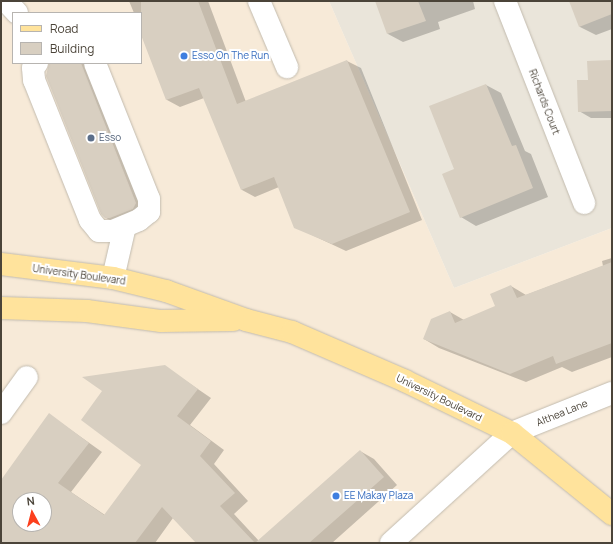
<!DOCTYPE html>
<html>
<head>
<meta charset="utf-8">
<style>
  body { margin:0 }
  #map { position:relative; width:613px; height:544px; overflow:hidden; background:#f6f3ec; font-family:Manrope,sans-serif }
  div>[style] { position:absolute }
  [style*='--x'] { left:calc(var(--x)*1px); top:calc(var(--y)*1px); width:calc(var(--w)*1px); rotate:calc(var(--a)*1deg) }
  .residential>* { inset:0; background:#eae5da }
  .commercial>* { inset:0; background:#f7ead8 }
  .shadow>* { inset:0; background:#0003 }
  .building>* { inset:0; background:#d8cfc1 }
  .roads { filter:drop-shadow(0 0 1px #c2bbae) drop-shadow(0 0 1px #c2bbae) }
  .minor>* { height:22px; margin:-11px; padding:0 11px; transform-origin:11px; border-radius:11px; background:#fff }
  .major>* { height:22px; margin:-11px; padding:0 11px; transform-origin:11px; border-radius:11px; background:#ffe39c }
  .dots>* { width:11px; height:11px; translate:-50% -50%; box-sizing:border-box; border:2px solid #fff; border-radius:50% }
  span { translate:-50% -50%; white-space:nowrap; text-align:center; line-height:1.15; -webkit-text-stroke:4px #fff; paint-order:stroke }
  .shop-label { font-size:10px; color:#366cbe }
  .left { translate:0 -50%; text-align:left }
  .street-label { font-size:10px; color:#4b4439 }
  .service-label { font-size:10px; color:#4e5e75 }
  .frame { position:absolute; inset:0; border:2px solid #4b4439; pointer-events:none }
  .legend { position:absolute; left:12px; top:12px; width:130px; height:52px; box-sizing:border-box; background:#fff; border:1px solid #b7b4b0; margin:0; padding:5px 7px; list-style:none; font-size:12px; color:#4b4439 }
  .legend li { display:flex; align-items:center; gap:8px; height:20px }
  .legend b { width:20px; border:1px solid #b7b4b0 }
  .north { position:absolute; left:12px; top:492px; width:40px; height:40px; box-sizing:border-box; background:#fff; border:1px solid #b7b4b0; border-radius:50%; rotate:353deg; font-size:11px; font-weight:700; line-height:16px; text-align:center; color:#4b4439 }
  .north::after { content:''; display:block; margin:auto; width:14px; height:18px; background:#fc3f1d; clip-path:polygon(50% 0,100% 100%,50% 72%,0 100%) }
</style>
</head>
<body>
<div id="map">
  <div class="residential">
    <div style="clip-path:polygon(329px 1px,612px 1px,612px 228px,454px 288px)"></div>
  </div>
  <div class="commercial">
    <div style="clip-path:polygon(evenodd,27px 1px,329px 1px,454px 288px,612px 228px,612px 543px,1px 543px,1px 18px,27px 1px,13px 13px,141px 13px,141px 63px,13px 63px,13px 13px,27px 1px,20px 500px,44px 500px,44px 524px,20px 524px,20px 500px)"></div>
  </div>
  <div class="shadow">
    <div style="clip-path:polygon(129px 1px,208px 1px,246px 102px,347px 61px,361px 68px,422px 220px,346px 251px,295px 227px,279px 187px,255px 197px,242px 190px,204px 98px,180px 107px,167px 100px,141px 32px,141px 13px,134px 13px)"></div>
    <div style="clip-path:polygon(376px 1px,473px 1px,475px 9px,438px 22px,440px 29px,403px 42px,388px 34px)"></div>
    <div style="clip-path:polygon(570px 1px,612px 1px,612px 29px,596px 35px,580px 27px)"></div>
    <div style="clip-path:polygon(612px 61px,612px 118px,591px 118px,579px 111px,589px 81px)"></div>
    <div style="clip-path:polygon(56px 63px,85px 63px,142px 207px,112px 221px,106px 218px)"></div>
    <div style="clip-path:polygon(486px 85px,501px 93px,525px 151px,531px 154px,548px 197px,476px 226px,461px 217px,456px 170px)"></div>
    <div style="clip-path:polygon(612px 258px,612px 357px,572px 372px,562px 367px,526px 382px,439px 348px,424px 339px,450px 312px,464px 320px,497px 307px,511px 286px,526px 295px,603px 266px,602px 261px)"></div>
    <div style="clip-path:polygon(evenodd,164px 366px,211px 398px,190px 425px,224px 450px,214px 464px,248px 501px,234px 514px,259px 541px,360px 451px,374px 459px,397px 485px,332px 543px,197px 543px,173px 518px,155px 543px,1px 543px,1px 506px,50px 415px,102px 452px,71px 492px,105px 515px,143px 464px,164px 366px,20px 500px,44px 500px,44px 524px,20px 524px,20px 500px)"></div>
  </div>
  <div class="building">
    <div style="clip-path:polygon(141px 1px,198px 1px,237px 104px,347px 60px,410px 212px,332px 244px,294px 228px,274px 177px,241px 190px,199px 88px,166px 100px,141px 35px)"></div>
    <div style="clip-path:polygon(375px 1px,418px 1px,426px 21px,387px 34px)"></div>
    <div style="clip-path:polygon(569px 1px,612px 1px,612px 14px,579px 27px)"></div>
    <div style="clip-path:polygon(612px 60px,612px 111px,578px 112px,577px 80px,588px 80px,587px 61px)"></div>
    <div style="clip-path:polygon(49px 63px,81px 63px,136px 203px,133px 209px,110px 218px,105px 218px,101px 214px,46px 76px)"></div>
    <div style="clip-path:polygon(486px 84px,512px 146px,516px 145px,533px 188px,460px 218px,442px 174px,454px 169px,429px 106px)"></div>
    <div style="clip-path:polygon(612px 262px,612px 343px,556px 364px,553px 356px,510px 374px,423px 339px,431px 319px,450px 311px,455px 323px,495px 306px,490px 294px,511px 285px,517px 298px)"></div>
    <div style="clip-path:polygon(evenodd,165px 365px,198px 389px,177px 416px,211px 441px,200px 456px,235px 493px,220px 506px,255px 543px,360px 450px,384px 477px,309px 543px,196px 543px,162px 507px,135px 543px,1px 543px,1px 480px,49px 413px,89px 443px,58px 483px,104px 515px,141px 465px,81px 420px,102px 391px,82px 377px,165px 365px,20px 500px,44px 500px,44px 524px,20px 524px,20px 500px)"></div>
  </div>
  <div class="roads">
    <div class="minor">
      <div style="--x:6;--y:1;--w:16;--a:47"></div>
      <div style="--x:259;--y:1;--w:72;--a:67"></div>
      <div style="--x:505;--y:1;--w:217;--a:68.6"></div>
      <div style="--x:37;--y:63;--w:6;--a:129"></div>
      <div style="--x:33;--y:68;--w:12;--a:85"></div>
      <div style="--x:34;--y:80;--w:151;--a:68.2"></div>
      <div style="--x:90;--y:220;--w:14;--a:51"></div>
      <div style="--x:99;--y:231;--w:14;--a:0"></div>
      <div style="--x:113;--y:231;--w:28;--a:-23"></div>
      <div style="--x:139;--y:220;--w:13;--a:-39"></div>
      <div style="--x:149;--y:212;--w:13;--a:-90"></div>
      <div style="--x:149;--y:199;--w:146;--a:-111.7"></div>
      <div style="--x:113;--y:278;--w:53;--a:-77"></div>
      <div style="--x:1;--y:413;--w:44;--a:-54.2"></div>
      <div style="--x:391;--y:543;--w:164;--a:-42.3"></div>
      <div style="--x:512;--y:433;--w:108;--a:-21.8"></div>
    </div>
    <div class="major">
      <div style="--x:1;--y:264;--w:113;--a:7.1"></div>
      <div style="--x:113;--y:278;--w:55;--a:13.8"></div>
      <div style="--x:166;--y:291;--w:85;--a:19.9"></div>
      <div style="--x:246;--y:320;--w:48;--a:14.6"></div>
      <div style="--x:292;--y:332;--w:123;--a:23.4"></div>
      <div style="--x:405;--y:381;--w:119;--a:25.9"></div>
      <div style="--x:512;--y:433;--w:129;--a:39"></div>
      <div style="--x:1;--y:308;--w:86;--a:2"></div>
      <div style="--x:87;--y:311;--w:75;--a:7.7"></div>
      <div style="--x:161;--y:321;--w:72;--a:-0.8"></div>
    </div>
  </div>
  <div class="dots">
    <div style="left:184px;top:56px;background:#3f7fe0"></div>
    <div style="left:91px;top:138px;background:#5c6f8a"></div>
    <div style="left:336px;top:496px;background:#3f7fe0"></div>
  </div>
  <div class="shop-label">
    <span class="left" style="left:192px;top:56px">Esso On The Run</span>
    <span class="left" style="left:344px;top:496px">EE Makay Plaza</span>
  </div>
  <div class="street-label">
    <span style="left:544px;top:102px;rotate:69deg">Richards Court</span>
    <span style="left:79px;top:275px;rotate:8deg">University Boulevard</span>
    <span style="left:439px;top:398px;rotate:26deg">University Boulevard</span>
    <span style="left:562px;top:413px;rotate:-22deg">Althea Lane</span>
  </div>
  <div class="service-label">
    <span class="left" style="left:99px;top:138px">Esso</span>
  </div>
  <div class="frame"></div>
  <ul class="legend">
  <li><b style="height:5px;background:#ffe39c"></b>Road</li>
  <li><b style="height:11px;background:#d8cfc1"></b>Building</li>
  </ul>
  <div class="north">N</div>
</div>
</body>
</html>
